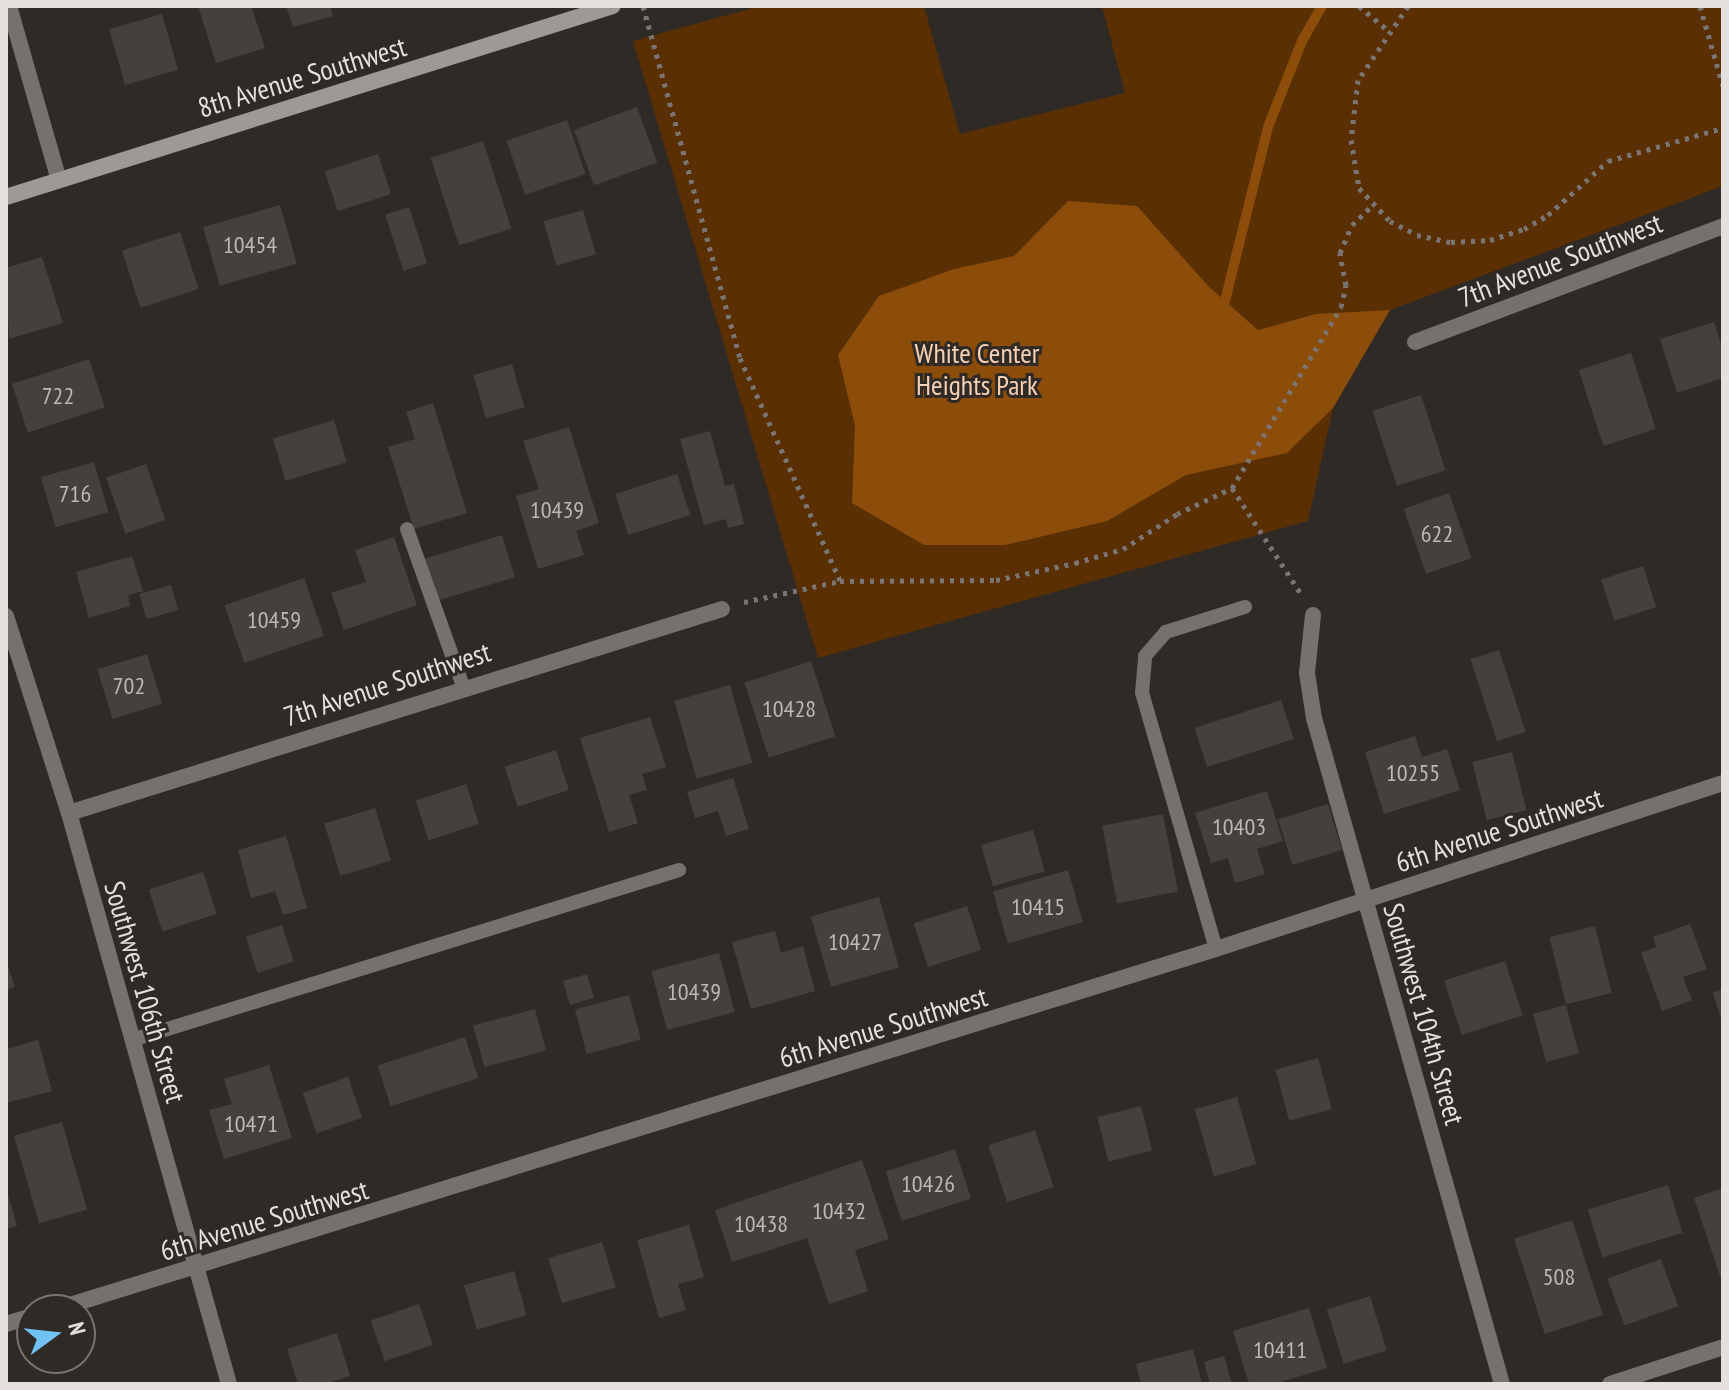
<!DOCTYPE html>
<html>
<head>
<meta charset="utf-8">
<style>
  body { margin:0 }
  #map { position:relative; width:1729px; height:1390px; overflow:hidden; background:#302a26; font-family:"PT Sans Narrow",sans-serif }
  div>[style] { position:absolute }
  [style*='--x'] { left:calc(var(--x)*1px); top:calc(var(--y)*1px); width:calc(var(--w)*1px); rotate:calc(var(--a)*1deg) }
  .green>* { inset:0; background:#5a2f03 }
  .water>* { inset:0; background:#8b4d09 }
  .stream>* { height:10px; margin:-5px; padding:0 5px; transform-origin:5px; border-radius:5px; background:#8b4d09 }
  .building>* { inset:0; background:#46403c; transform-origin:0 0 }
  .path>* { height:5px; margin-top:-2.5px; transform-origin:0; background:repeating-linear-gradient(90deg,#7a7572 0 4px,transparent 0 10px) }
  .lane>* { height:14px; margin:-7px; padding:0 7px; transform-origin:7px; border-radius:7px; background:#74716f }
  .street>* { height:16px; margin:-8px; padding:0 8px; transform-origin:8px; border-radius:8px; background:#74716f }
  .secondary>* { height:16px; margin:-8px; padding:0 8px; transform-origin:8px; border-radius:8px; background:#9e9995 }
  span { translate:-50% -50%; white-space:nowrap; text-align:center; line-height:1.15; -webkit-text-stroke:6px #302a26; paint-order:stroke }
  .number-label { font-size:24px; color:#bcb8b5 }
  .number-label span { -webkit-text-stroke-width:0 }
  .street-label { font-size:28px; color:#e4e0dd }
  .park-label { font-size:28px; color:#f5d0b4 }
  .frame { position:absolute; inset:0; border:8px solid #e4e0dd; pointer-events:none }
  .north { position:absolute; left:16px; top:1294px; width:80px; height:80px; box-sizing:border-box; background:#302a26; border:2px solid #78736f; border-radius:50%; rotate:75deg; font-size:22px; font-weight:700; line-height:32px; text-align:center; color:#e4e0dd }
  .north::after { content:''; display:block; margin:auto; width:28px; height:36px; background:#72c1f5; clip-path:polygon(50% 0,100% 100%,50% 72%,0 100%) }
</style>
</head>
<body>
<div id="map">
  <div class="green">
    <div style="clip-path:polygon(760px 6px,924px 6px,960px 134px,1125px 93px,1102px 6px,1723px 6px,1723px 186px,1390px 310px,1333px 408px,1308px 521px,818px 658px,633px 41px)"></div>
  </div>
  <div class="water">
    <div style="clip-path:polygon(1068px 201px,1137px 206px,1209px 287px,1258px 330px,1316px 314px,1390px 310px,1333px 408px,1287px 453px,1186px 475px,1107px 521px,1005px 545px,924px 545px,852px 503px,855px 426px,838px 355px,879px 296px,954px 269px,1014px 256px)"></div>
  </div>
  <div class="stream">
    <div style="--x:1225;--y:301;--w:179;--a:-76.1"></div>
    <div style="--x:1268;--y:127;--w:92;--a:-68.4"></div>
    <div style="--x:1302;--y:41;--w:40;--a:-60.3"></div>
  </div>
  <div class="building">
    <div style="clip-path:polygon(198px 6px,251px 6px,265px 48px,216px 63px)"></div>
    <div style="clip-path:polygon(286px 6px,330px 6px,333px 16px,293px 27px)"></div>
    <div style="left:162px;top:14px;width:58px;height:55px;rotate:74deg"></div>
    <div style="left:637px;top:107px;width:59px;height:67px;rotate:70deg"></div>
    <div style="left:567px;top:120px;width:57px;height:64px;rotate:71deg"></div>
    <div style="left:483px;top:141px;width:92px;height:55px;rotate:72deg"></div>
    <div style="left:378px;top:154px;width:42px;height:56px;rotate:72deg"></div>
    <div style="left:280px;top:205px;width:61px;height:80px;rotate:74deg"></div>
    <div style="left:409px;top:207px;width:59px;height:25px;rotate:72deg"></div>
    <div style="left:583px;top:210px;width:46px;height:41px;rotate:74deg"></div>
    <div style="left:180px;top:232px;width:60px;height:61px;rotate:72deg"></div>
    <div style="clip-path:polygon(42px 257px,63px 323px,9px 339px,6px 268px)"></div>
    <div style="clip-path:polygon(1714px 322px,1723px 350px,1723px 378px,1677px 393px,1660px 339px)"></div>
    <div style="left:1631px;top:353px;width:80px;height:55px;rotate:72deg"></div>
    <div style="left:89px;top:359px;width:51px;height:81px;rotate:72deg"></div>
    <div style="left:512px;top:364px;width:45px;height:40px;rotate:74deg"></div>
    <div style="left:1421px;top:395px;width:79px;height:51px;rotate:72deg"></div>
    <div style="clip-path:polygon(433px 403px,467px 513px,414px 529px,388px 447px,415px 439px,406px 412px)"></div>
    <div style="left:334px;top:420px;width:44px;height:64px;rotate:73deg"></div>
    <div style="clip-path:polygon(569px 427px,599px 523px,576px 531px,584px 555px,538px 569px,516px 496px,539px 489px,523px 441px)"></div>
    <div style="clip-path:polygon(710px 431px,725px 486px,734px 484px,744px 524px,728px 528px,726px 519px,704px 525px,680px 439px)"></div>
    <div style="left:94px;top:462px;width:52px;height:55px;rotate:74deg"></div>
    <div style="left:146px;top:464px;width:59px;height:42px;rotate:71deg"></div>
    <div style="left:677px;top:474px;width:43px;height:65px;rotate:72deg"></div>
    <div style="left:1449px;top:493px;width:69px;height:48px;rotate:71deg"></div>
    <div style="left:502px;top:535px;width:44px;height:81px;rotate:73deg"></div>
    <div style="clip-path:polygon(394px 537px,417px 605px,344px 630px,331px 593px,366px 582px,355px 550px)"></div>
    <div style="clip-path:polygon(132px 556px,143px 591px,128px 595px,130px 606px,89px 618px,76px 572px)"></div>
    <div style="left:1643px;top:566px;width:43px;height:44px;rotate:72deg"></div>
    <div style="left:304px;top:578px;width:61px;height:84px;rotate:71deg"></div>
    <div style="left:171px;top:585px;width:26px;height:33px;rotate:74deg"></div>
    <div style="left:1499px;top:650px;width:86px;height:30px;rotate:72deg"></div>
    <div style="left:147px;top:654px;width:52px;height:52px;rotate:73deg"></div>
    <div style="left:811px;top:661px;width:79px;height:70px;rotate:72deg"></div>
    <div style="left:730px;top:685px;width:81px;height:58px;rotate:74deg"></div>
    <div style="left:1281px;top:700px;width:41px;height:91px;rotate:72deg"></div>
    <div style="clip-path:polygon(650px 717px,666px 767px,642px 774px,647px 790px,629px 795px,638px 823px,609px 832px,580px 738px)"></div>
    <div style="clip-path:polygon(1415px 736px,1422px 757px,1447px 749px,1460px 790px,1384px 814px,1365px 752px)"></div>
    <div style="left:556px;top:750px;width:42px;height:54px;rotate:72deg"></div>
    <div style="left:1512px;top:752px;width:60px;height:41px;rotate:76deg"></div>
    <div style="clip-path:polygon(733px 778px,749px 829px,726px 836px,718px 811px,695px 818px,687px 792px)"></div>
    <div style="left:466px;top:784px;width:42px;height:53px;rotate:72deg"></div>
    <div style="clip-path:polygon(1267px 791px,1283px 841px,1257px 849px,1265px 874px,1235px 883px,1228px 858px,1211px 863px,1195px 813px)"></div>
    <div style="left:1328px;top:804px;width:48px;height:52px;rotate:73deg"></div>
    <div style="left:375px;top:808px;width:55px;height:53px;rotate:73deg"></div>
    <div style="left:1163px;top:814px;width:79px;height:62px;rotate:79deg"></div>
    <div style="left:1033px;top:830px;width:43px;height:54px;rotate:74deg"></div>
    <div style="clip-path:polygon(286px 836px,307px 908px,283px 915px,275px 891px,251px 898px,238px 850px)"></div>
    <div style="left:1068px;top:870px;width:54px;height:78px;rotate:74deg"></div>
    <div style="left:203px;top:872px;width:44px;height:57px;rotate:72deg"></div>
    <div style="left:879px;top:897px;width:73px;height:71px;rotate:74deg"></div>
    <div style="left:967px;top:906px;width:46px;height:56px;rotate:72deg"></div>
    <div style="clip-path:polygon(1690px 924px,1707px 969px,1683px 977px,1692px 1000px,1662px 1011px,1641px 953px,1656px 947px,1653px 937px)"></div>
    <div style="left:282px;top:925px;width:38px;height:38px;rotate:72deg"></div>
    <div style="left:1595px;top:926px;width:69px;height:47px;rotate:76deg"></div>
    <div style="clip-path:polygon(775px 931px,781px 953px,803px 946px,815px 991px,751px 1009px,732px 942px)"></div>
    <div style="left:719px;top:953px;width:61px;height:70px;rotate:75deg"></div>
    <div style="clip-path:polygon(6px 960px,15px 987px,6px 990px)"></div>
    <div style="left:1505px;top:961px;width:57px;height:64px;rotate:72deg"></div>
    <div style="left:587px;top:974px;width:25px;height:25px;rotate:74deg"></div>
    <div style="clip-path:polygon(1723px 989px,1723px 1022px,1722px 1022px,1713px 993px)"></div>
    <div style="left:629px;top:995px;width:46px;height:56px;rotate:75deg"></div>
    <div style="left:1566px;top:1005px;width:50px;height:34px;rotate:75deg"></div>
    <div style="left:535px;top:1009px;width:43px;height:64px;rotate:75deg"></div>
    <div style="left:465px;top:1037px;width:43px;height:92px;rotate:72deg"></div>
    <div style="clip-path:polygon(38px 1040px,52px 1091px,6px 1103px,6px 1049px)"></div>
    <div style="left:1318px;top:1058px;width:53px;height:44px;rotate:75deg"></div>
    <div style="clip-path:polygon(269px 1065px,292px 1138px,224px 1159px,209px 1110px,232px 1104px,224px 1079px)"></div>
    <div style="left:348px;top:1077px;width:43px;height:48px;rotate:71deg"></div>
    <div style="left:1237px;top:1097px;width:70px;height:44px;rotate:74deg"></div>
    <div style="left:1141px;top:1106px;width:46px;height:45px;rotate:76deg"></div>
    <div style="left:62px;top:1122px;width:91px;height:50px;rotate:74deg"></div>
    <div style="left:1035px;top:1130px;width:60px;height:49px;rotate:72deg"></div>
    <div style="left:955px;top:1149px;width:52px;height:73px;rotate:72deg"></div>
    <div style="clip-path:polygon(862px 1160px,889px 1239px,855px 1250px,868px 1291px,829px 1304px,807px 1238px,732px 1262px,715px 1210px)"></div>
    <div style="left:1668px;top:1185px;width:50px;height:84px;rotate:73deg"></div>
    <div style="clip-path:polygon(6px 1187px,17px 1226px,6px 1229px)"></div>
    <div style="clip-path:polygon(1723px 1188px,1723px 1282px,1722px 1282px,1694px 1198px)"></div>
    <div style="left:1572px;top:1220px;width:100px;height:61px;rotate:72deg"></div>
    <div style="clip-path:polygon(689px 1225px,704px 1277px,678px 1284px,686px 1310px,659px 1318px,637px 1240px)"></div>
    <div style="left:602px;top:1242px;width:47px;height:56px;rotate:73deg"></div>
    <div style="left:1661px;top:1259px;width:50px;height:57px;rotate:70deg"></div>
    <div style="left:514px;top:1271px;width:46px;height:52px;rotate:74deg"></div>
    <div style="left:1370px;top:1296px;width:57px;height:45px;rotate:73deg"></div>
    <div style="left:419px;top:1304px;width:43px;height:51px;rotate:71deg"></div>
    <div style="clip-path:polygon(1309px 1308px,1327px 1368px,1274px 1384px,1249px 1384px,1233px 1331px)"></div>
    <div style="clip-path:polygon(337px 1333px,350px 1376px,324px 1384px,298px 1384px,287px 1349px)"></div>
    <div style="clip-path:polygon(1193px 1349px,1202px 1384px,1141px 1384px,1136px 1364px)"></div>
    <div style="clip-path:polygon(1224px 1356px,1232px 1384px,1210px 1384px,1204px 1362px)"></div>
  </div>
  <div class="path">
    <div style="--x:643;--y:6;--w:365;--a:74.6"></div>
    <div style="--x:740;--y:358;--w:244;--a:65.8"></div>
    <div style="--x:840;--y:581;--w:156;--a:-0.4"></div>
    <div style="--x:996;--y:580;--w:81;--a:-12.1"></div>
    <div style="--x:1075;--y:563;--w:50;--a:-16.3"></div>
    <div style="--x:1123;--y:549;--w:64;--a:-32.9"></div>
    <div style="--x:1177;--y:514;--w:61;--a:-25.3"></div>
    <div style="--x:1232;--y:488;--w:211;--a:-58.9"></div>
    <div style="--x:1341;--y:307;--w:23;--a:-77"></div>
    <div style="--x:1346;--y:285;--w:33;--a:-101"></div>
    <div style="--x:1340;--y:253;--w:30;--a:-67"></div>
    <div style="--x:1352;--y:225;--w:28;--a:-44"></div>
    <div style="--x:1359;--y:6;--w:40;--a:40"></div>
    <div style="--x:1408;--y:6;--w:89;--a:124"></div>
    <div style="--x:1358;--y:80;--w:60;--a:96.7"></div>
    <div style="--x:1351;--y:140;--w:49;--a:80.5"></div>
    <div style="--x:1359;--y:188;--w:45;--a:46.8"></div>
    <div style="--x:1390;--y:221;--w:30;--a:27"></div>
    <div style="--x:1417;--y:235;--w:35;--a:12"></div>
    <div style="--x:1451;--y:242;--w:39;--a:-3"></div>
    <div style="--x:1490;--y:240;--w:36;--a:-18"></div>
    <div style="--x:1524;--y:229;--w:28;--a:-30"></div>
    <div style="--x:1548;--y:215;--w:81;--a:-42"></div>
    <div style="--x:1608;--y:161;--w:120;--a:-16"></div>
    <div style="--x:1700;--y:6;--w:83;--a:74"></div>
    <div style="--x:1232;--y:488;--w:126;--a:56.9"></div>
    <div style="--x:744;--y:602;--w:98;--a:-12.3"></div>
  </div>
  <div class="lane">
    <div style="--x:407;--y:529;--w:167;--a:70.4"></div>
    <div style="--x:1216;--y:949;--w:266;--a:-106.1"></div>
    <div style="--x:1142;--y:693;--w:37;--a:-85"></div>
    <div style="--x:1145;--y:656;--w:32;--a:-49"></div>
    <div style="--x:1166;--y:632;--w:83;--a:-17.6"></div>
    <div style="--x:132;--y:1040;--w:573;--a:-17.26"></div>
  </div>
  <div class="street">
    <div style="--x:9;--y:6;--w:181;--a:74"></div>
    <div style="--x:1415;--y:342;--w:329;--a:-20.6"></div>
    <div style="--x:1313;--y:615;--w:58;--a:95.9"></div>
    <div style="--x:1307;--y:673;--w:46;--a:81.2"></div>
    <div style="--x:1314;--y:718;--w:692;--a:74.24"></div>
    <div style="--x:6;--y:616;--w:207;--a:72.3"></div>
    <div style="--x:69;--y:813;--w:593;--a:74.35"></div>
    <div style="--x:69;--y:813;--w:684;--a:-17.35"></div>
    <div style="--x:54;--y:1310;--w:1217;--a:-17.26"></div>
    <div style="--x:1216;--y:949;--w:533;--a:-18.13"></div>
    <div style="--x:6;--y:1324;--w:27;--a:-17"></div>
    <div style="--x:1610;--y:1384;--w:119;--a:-18.1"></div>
  </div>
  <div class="secondary">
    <div style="--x:6;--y:197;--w:636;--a:-17.47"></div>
  </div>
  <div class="number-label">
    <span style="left:250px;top:245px">10454</span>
    <span style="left:58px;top:396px">722</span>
    <span style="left:75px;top:494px">716</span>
    <span style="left:557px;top:510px">10439</span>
    <span style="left:1437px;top:534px">622</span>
    <span style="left:274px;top:620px">10459</span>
    <span style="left:129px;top:686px">702</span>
    <span style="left:789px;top:709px">10428</span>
    <span style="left:1413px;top:773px">10255</span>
    <span style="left:1239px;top:827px">10403</span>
    <span style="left:1038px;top:907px">10415</span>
    <span style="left:855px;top:942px">10427</span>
    <span style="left:694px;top:992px">10439</span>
    <span style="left:251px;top:1124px">10471</span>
    <span style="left:928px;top:1184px">10426</span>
    <span style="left:839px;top:1211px">10432</span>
    <span style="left:761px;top:1224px">10438</span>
    <span style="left:1559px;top:1277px">508</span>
    <span style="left:1280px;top:1350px">10411</span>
  </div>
  <div class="street-label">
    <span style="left:302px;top:77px;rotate:-17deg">8th Avenue Southwest</span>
    <span style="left:1560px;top:260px;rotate:-21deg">7th Avenue Southwest</span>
    <span style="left:387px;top:684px;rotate:-18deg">7th Avenue Southwest</span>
    <span style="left:1499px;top:830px;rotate:-18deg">6th Avenue Southwest</span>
    <span style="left:145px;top:992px;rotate:74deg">Southwest 106th Street</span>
    <span style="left:1424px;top:1014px;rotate:74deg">Southwest 104th Street</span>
    <span style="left:883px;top:1027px;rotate:-17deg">6th Avenue Southwest</span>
    <span style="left:264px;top:1220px;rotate:-17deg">6th Avenue Southwest</span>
  </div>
  <div class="park-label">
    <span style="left:977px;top:369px">White Center<br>Heights Park</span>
  </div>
  <div class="frame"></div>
  <div class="north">N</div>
</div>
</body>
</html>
